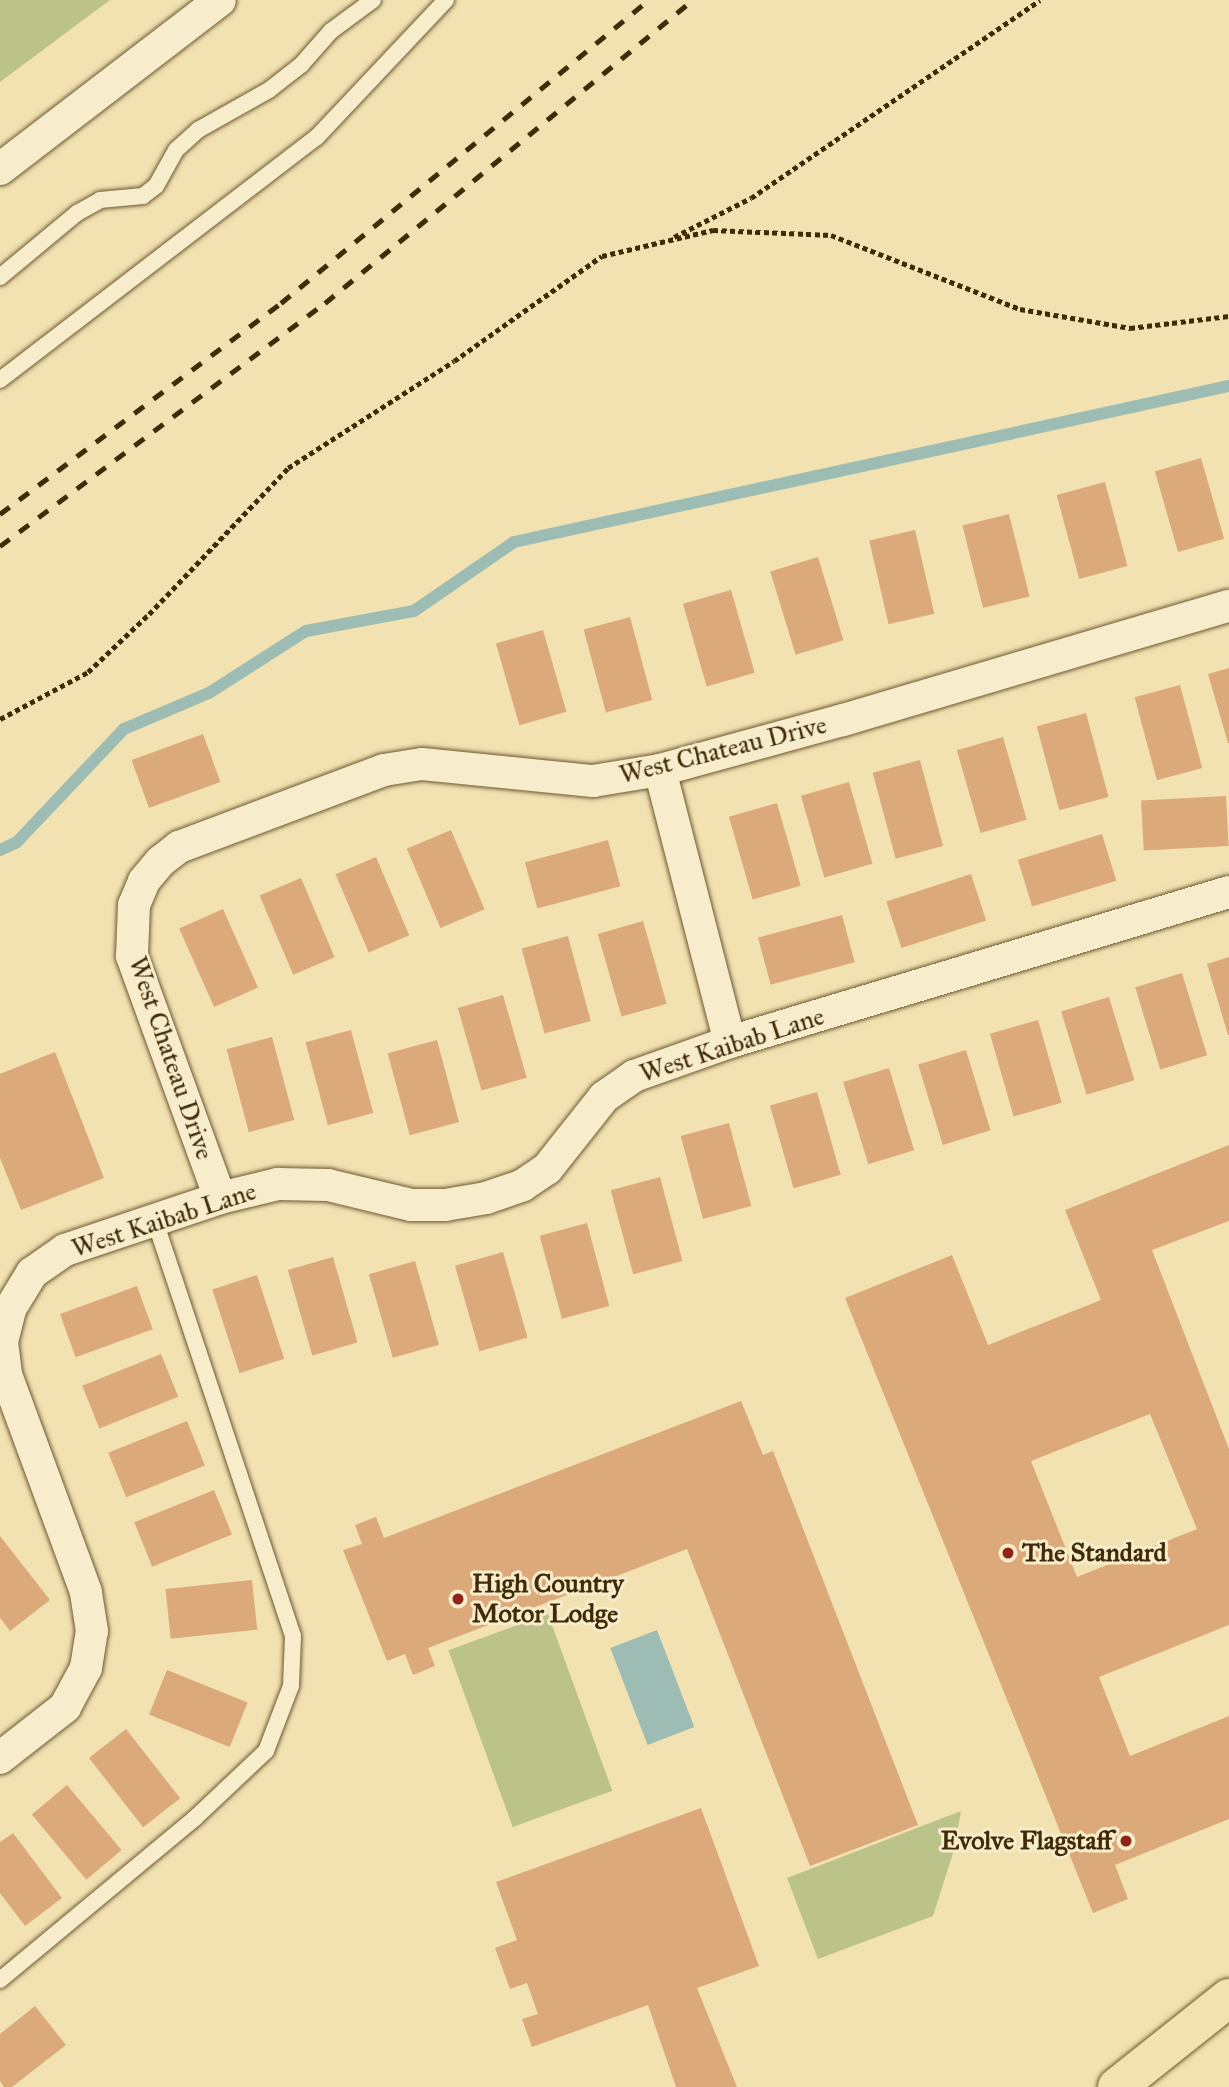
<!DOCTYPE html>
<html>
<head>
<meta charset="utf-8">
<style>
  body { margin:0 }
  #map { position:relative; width:1229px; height:2087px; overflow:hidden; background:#f2e2b1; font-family:"IM FELL Great Primer",serif }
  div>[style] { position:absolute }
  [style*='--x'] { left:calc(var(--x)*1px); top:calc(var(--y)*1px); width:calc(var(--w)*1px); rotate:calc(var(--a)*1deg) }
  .green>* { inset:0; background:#bcc38a; transform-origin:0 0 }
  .water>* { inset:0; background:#9dbcb3; transform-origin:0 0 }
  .stream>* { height:12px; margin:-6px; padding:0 6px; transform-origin:6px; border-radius:6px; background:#9dbcb3 }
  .building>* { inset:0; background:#dcaa7a; transform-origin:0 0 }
  .path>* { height:4.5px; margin-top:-2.25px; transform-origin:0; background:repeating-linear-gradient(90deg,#412b07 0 5px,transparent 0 8.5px) }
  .roads { filter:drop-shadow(0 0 2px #6d5932) drop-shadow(0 0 2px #6d5932) }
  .lane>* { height:16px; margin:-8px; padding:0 8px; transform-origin:8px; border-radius:8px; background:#f7eccc }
  .street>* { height:32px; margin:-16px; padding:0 16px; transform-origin:16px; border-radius:16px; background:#f7eccc }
  .primary>* { height:38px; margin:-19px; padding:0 19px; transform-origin:19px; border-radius:19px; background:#f2e2b1 }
  .rail>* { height:5px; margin-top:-2.5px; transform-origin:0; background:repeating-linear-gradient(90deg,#412b07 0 12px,transparent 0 24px) }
  .dots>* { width:19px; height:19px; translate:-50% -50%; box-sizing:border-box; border:4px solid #f7eccc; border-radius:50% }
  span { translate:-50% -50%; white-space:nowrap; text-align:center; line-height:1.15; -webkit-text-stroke:6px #f7eccc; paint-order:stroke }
  .street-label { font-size:26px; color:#412b07 }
  .poi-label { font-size:26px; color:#412b07; font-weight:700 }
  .left { translate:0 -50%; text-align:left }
  .right { translate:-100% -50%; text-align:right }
</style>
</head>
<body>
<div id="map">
  <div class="green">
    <div style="clip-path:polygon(0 0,110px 0,0 82px)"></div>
    <div style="left:548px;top:1614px;width:188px;height:106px;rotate:70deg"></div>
    <div style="clip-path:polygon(961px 1811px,954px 1850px,933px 1916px,818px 1959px,787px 1878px)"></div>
  </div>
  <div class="water">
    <div style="left:657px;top:1630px;width:104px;height:50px;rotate:69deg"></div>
  </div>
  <div class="stream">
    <div style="--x:0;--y:850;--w:19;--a:-25"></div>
    <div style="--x:17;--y:842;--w:156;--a:-46.6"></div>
    <div style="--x:124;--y:729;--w:92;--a:-23"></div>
    <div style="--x:209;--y:693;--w:115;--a:-32.6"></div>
    <div style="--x:306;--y:631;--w:110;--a:-10.5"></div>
    <div style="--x:414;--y:611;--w:121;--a:-34.6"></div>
    <div style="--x:514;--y:542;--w:732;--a:-12.31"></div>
  </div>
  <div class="building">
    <div style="left:1201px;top:458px;width:84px;height:48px;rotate:74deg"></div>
    <div style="left:1105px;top:482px;width:87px;height:50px;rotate:75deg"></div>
    <div style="left:1009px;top:514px;width:85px;height:48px;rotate:76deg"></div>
    <div style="left:915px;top:530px;width:86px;height:47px;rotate:77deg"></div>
    <div style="left:818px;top:557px;width:87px;height:50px;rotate:73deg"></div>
    <div style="left:731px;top:590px;width:86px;height:50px;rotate:74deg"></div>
    <div style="left:630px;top:617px;width:86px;height:48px;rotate:75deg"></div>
    <div style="left:543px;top:630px;width:85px;height:49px;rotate:74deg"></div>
    <div style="clip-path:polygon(1229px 668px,1229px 743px,1228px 743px,1208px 674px)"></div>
    <div style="left:1180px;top:685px;width:86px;height:47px;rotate:75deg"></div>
    <div style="left:1086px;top:713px;width:87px;height:51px;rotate:75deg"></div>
    <div style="left:203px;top:734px;width:51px;height:76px;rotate:70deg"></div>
    <div style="left:1003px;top:737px;width:86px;height:48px;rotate:74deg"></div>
    <div style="left:920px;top:760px;width:89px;height:49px;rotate:75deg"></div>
    <div style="left:849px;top:782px;width:85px;height:50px;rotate:74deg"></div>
    <div style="left:1226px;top:796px;width:50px;height:85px;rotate:87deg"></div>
    <div style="left:777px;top:803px;width:86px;height:50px;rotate:74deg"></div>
    <div style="left:451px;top:830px;width:86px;height:48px;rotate:67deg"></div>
    <div style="left:1102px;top:834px;width:49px;height:88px;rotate:73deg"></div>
    <div style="left:608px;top:840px;width:48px;height:86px;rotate:75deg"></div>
    <div style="left:376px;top:857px;width:85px;height:44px;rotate:67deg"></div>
    <div style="left:971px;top:874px;width:49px;height:89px;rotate:72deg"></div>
    <div style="left:301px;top:878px;width:86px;height:45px;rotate:67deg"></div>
    <div style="left:223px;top:909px;width:86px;height:48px;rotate:66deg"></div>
    <div style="left:842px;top:915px;width:49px;height:87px;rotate:75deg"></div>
    <div style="left:643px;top:921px;width:86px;height:47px;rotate:74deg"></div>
    <div style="left:568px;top:936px;width:88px;height:48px;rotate:75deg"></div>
    <div style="clip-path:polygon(1229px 957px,1229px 1035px,1228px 1035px,1207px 964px)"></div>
    <div style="left:1182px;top:973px;width:86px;height:49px;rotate:73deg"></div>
    <div style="left:503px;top:995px;width:86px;height:47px;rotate:74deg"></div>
    <div style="left:1109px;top:997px;width:87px;height:50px;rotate:73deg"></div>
    <div style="left:1038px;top:1020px;width:86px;height:50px;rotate:74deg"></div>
    <div style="left:351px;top:1030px;width:86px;height:47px;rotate:75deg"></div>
    <div style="left:272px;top:1037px;width:86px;height:47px;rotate:75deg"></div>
    <div style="left:437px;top:1040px;width:85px;height:51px;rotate:75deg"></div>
    <div style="left:966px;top:1050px;width:84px;height:50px;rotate:73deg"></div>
    <div style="clip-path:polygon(55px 1052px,104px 1178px,21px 1210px,0 1158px,0 1074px)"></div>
    <div style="left:889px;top:1068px;width:86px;height:48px;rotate:73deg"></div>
    <div style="left:817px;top:1092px;width:86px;height:49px;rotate:74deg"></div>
    <div style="left:729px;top:1123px;width:86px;height:50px;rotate:75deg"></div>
    <div style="clip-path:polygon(evenodd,1229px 1145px,1229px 1221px,1152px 1250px,1229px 1449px,1229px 1625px,1099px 1677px,1130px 1756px,1229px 1716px,1229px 1819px,1115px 1865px,1128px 1899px,1093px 1913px,845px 1298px,952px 1255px,988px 1345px,1101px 1300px,1065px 1210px,1229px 1145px,1150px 1414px,1197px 1529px,1077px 1577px,1031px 1461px,1150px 1414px)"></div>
    <div style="left:660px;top:1177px;width:87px;height:51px;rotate:75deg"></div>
    <div style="left:587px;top:1223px;width:86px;height:49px;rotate:75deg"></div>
    <div style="left:503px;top:1252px;width:89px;height:50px;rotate:74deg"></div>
    <div style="left:333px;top:1257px;width:89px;height:47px;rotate:74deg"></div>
    <div style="left:415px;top:1261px;width:87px;height:48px;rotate:74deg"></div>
    <div style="left:257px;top:1275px;width:88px;height:47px;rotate:72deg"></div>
    <div style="left:137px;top:1286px;width:46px;height:82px;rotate:70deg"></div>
    <div style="left:161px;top:1354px;width:46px;height:85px;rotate:68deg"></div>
    <div style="clip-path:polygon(741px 1401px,763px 1455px,773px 1451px,918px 1825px,810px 1866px,687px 1549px,428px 1648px,435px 1666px,413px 1675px,405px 1654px,387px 1661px,343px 1550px,362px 1544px,355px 1525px,376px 1517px,384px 1538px)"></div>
    <div style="left:187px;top:1421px;width:48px;height:85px;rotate:68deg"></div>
    <div style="left:214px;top:1490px;width:48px;height:86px;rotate:68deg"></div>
    <div style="clip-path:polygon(0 1536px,50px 1600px,10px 1631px,0 1618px)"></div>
    <div style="left:252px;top:1580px;width:50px;height:87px;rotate:84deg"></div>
    <div style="left:167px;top:1670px;width:87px;height:48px;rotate:22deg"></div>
    <div style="left:126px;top:1729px;width:88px;height:47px;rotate:52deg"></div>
    <div style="left:67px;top:1785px;width:85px;height:46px;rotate:50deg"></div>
    <div style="clip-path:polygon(701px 1808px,759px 1966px,697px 1988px,737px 2087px,676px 2087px,648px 2005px,532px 2047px,522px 2019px,538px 2014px,527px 1983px,510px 1989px,495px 1948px,517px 1940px,496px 1882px)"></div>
    <div style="clip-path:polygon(13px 1833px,62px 1898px,25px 1926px,0 1893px,0 1842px)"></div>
    <div style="clip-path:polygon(35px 2006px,66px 2045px,12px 2087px,4px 2087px,0 2081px,0 2034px)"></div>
  </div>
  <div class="path">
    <div style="--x:674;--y:237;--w:86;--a:-26.9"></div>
    <div style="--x:751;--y:198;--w:350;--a:-34.4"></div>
    <div style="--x:0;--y:719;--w:100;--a:-28.1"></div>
    <div style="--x:88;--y:672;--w:84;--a:-43.6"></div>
    <div style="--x:149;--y:614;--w:202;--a:-46.4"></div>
    <div style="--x:288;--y:468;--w:197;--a:-32.8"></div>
    <div style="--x:454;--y:361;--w:181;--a:-35.4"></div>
    <div style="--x:602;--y:256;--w:114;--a:-13.2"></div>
    <div style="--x:713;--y:230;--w:118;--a:2.4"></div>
    <div style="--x:831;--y:235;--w:203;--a:21.4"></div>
    <div style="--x:1020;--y:309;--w:112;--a:9.8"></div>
    <div style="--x:1130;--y:328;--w:100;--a:-6.9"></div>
  </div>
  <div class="roads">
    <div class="lane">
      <div style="--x:0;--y:277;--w:100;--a:-39.7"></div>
      <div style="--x:77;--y:213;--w:26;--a:-29"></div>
      <div style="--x:100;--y:200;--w:43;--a:-5.3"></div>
      <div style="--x:143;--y:196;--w:16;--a:-38"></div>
      <div style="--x:156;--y:186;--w:41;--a:-60.9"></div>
      <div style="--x:176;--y:150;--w:30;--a:-42"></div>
      <div style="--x:198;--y:130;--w:81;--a:-29.4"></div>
      <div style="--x:269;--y:90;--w:41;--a:-38"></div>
      <div style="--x:301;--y:65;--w:45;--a:-48.6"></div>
      <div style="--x:331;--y:31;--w:52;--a:-36.4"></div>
      <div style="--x:0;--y:380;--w:399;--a:-37.5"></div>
      <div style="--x:317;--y:137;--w:188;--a:-46.7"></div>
      <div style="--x:0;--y:1980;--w:254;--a:-39.7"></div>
      <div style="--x:195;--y:1818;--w:98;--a:-43.3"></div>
      <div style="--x:266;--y:1751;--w:70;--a:-69"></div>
      <div style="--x:291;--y:1686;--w:50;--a:-87.7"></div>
      <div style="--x:293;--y:1636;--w:438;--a:-108.4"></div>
    </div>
    <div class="street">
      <div style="--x:0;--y:169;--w:277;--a:-37.5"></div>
      <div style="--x:660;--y:770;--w:281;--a:75.6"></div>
      <div style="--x:220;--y:1198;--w:258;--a:-110"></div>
      <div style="--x:132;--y:956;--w:51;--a:-87.8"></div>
      <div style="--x:134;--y:905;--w:26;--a:-67"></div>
      <div style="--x:144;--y:881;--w:26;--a:-50"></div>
      <div style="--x:161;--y:861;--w:23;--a:-38"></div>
      <div style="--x:179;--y:847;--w:219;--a:-20.6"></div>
      <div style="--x:384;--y:770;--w:38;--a:-9"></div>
      <div style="--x:422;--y:764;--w:172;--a:5.7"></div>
      <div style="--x:593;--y:781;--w:68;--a:-9.3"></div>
      <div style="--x:660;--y:770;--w:190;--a:-15.3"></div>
      <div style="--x:843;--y:720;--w:402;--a:-16.5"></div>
      <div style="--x:0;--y:1758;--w:83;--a:-38.1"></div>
      <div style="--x:65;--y:1707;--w:44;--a:-61.7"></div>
      <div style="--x:86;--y:1668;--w:37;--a:-81"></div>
      <div style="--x:92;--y:1631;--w:39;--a:-99"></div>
      <div style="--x:86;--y:1592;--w:232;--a:-110.2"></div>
      <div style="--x:6;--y:1374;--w:32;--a:-97"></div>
      <div style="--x:2;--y:1342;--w:34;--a:-76"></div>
      <div style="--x:10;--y:1309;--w:42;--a:-58.6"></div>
      <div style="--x:32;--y:1273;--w:40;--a:-34.9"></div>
      <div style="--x:65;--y:1250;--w:163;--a:-18.5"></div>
      <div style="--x:220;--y:1198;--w:60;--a:-13.6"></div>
      <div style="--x:278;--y:1184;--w:50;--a:1.1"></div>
      <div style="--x:328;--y:1185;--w:85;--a:13.5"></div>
      <div style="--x:411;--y:1205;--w:34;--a:0"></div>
      <div style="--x:445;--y:1205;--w:42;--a:-9.7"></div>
      <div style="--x:486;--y:1198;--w:39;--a:-19"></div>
      <div style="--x:523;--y:1185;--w:29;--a:-34"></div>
      <div style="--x:547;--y:1169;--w:92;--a:-51.6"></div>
      <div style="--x:604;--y:1097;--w:37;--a:-35"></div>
      <div style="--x:634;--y:1076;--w:102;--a:-19.5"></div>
      <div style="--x:730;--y:1042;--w:521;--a:-16.73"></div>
    </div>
    <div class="primary">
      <div style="--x:1117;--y:2087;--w:143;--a:-38.5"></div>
    </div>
  </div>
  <div class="rail">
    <div style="--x:0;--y:514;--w:351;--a:-36.9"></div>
    <div style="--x:281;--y:303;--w:477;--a:-39.5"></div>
    <div style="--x:0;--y:546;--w:406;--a:-36.8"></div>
    <div style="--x:325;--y:303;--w:476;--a:-39.5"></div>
  </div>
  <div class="dots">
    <div style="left:1008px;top:1553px;background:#8f2418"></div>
    <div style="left:458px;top:1599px;background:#8f2418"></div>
    <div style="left:1126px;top:1841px;background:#8f2418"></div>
  </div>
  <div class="street-label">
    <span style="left:723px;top:750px;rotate:-14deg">West Chateau Drive</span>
    <span style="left:732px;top:1045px;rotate:-18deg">West Kaibab Lane</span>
    <span style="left:171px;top:1058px;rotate:71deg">West Chateau Drive</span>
    <span style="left:164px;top:1220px;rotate:-18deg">West Kaibab Lane</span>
  </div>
  <div class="poi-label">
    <span class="left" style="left:1022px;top:1553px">The Standard</span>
    <span class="left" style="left:472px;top:1599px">High Country<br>Motor Lodge</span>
    <span class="right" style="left:1112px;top:1841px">Evolve Flagstaff</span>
  </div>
</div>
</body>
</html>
